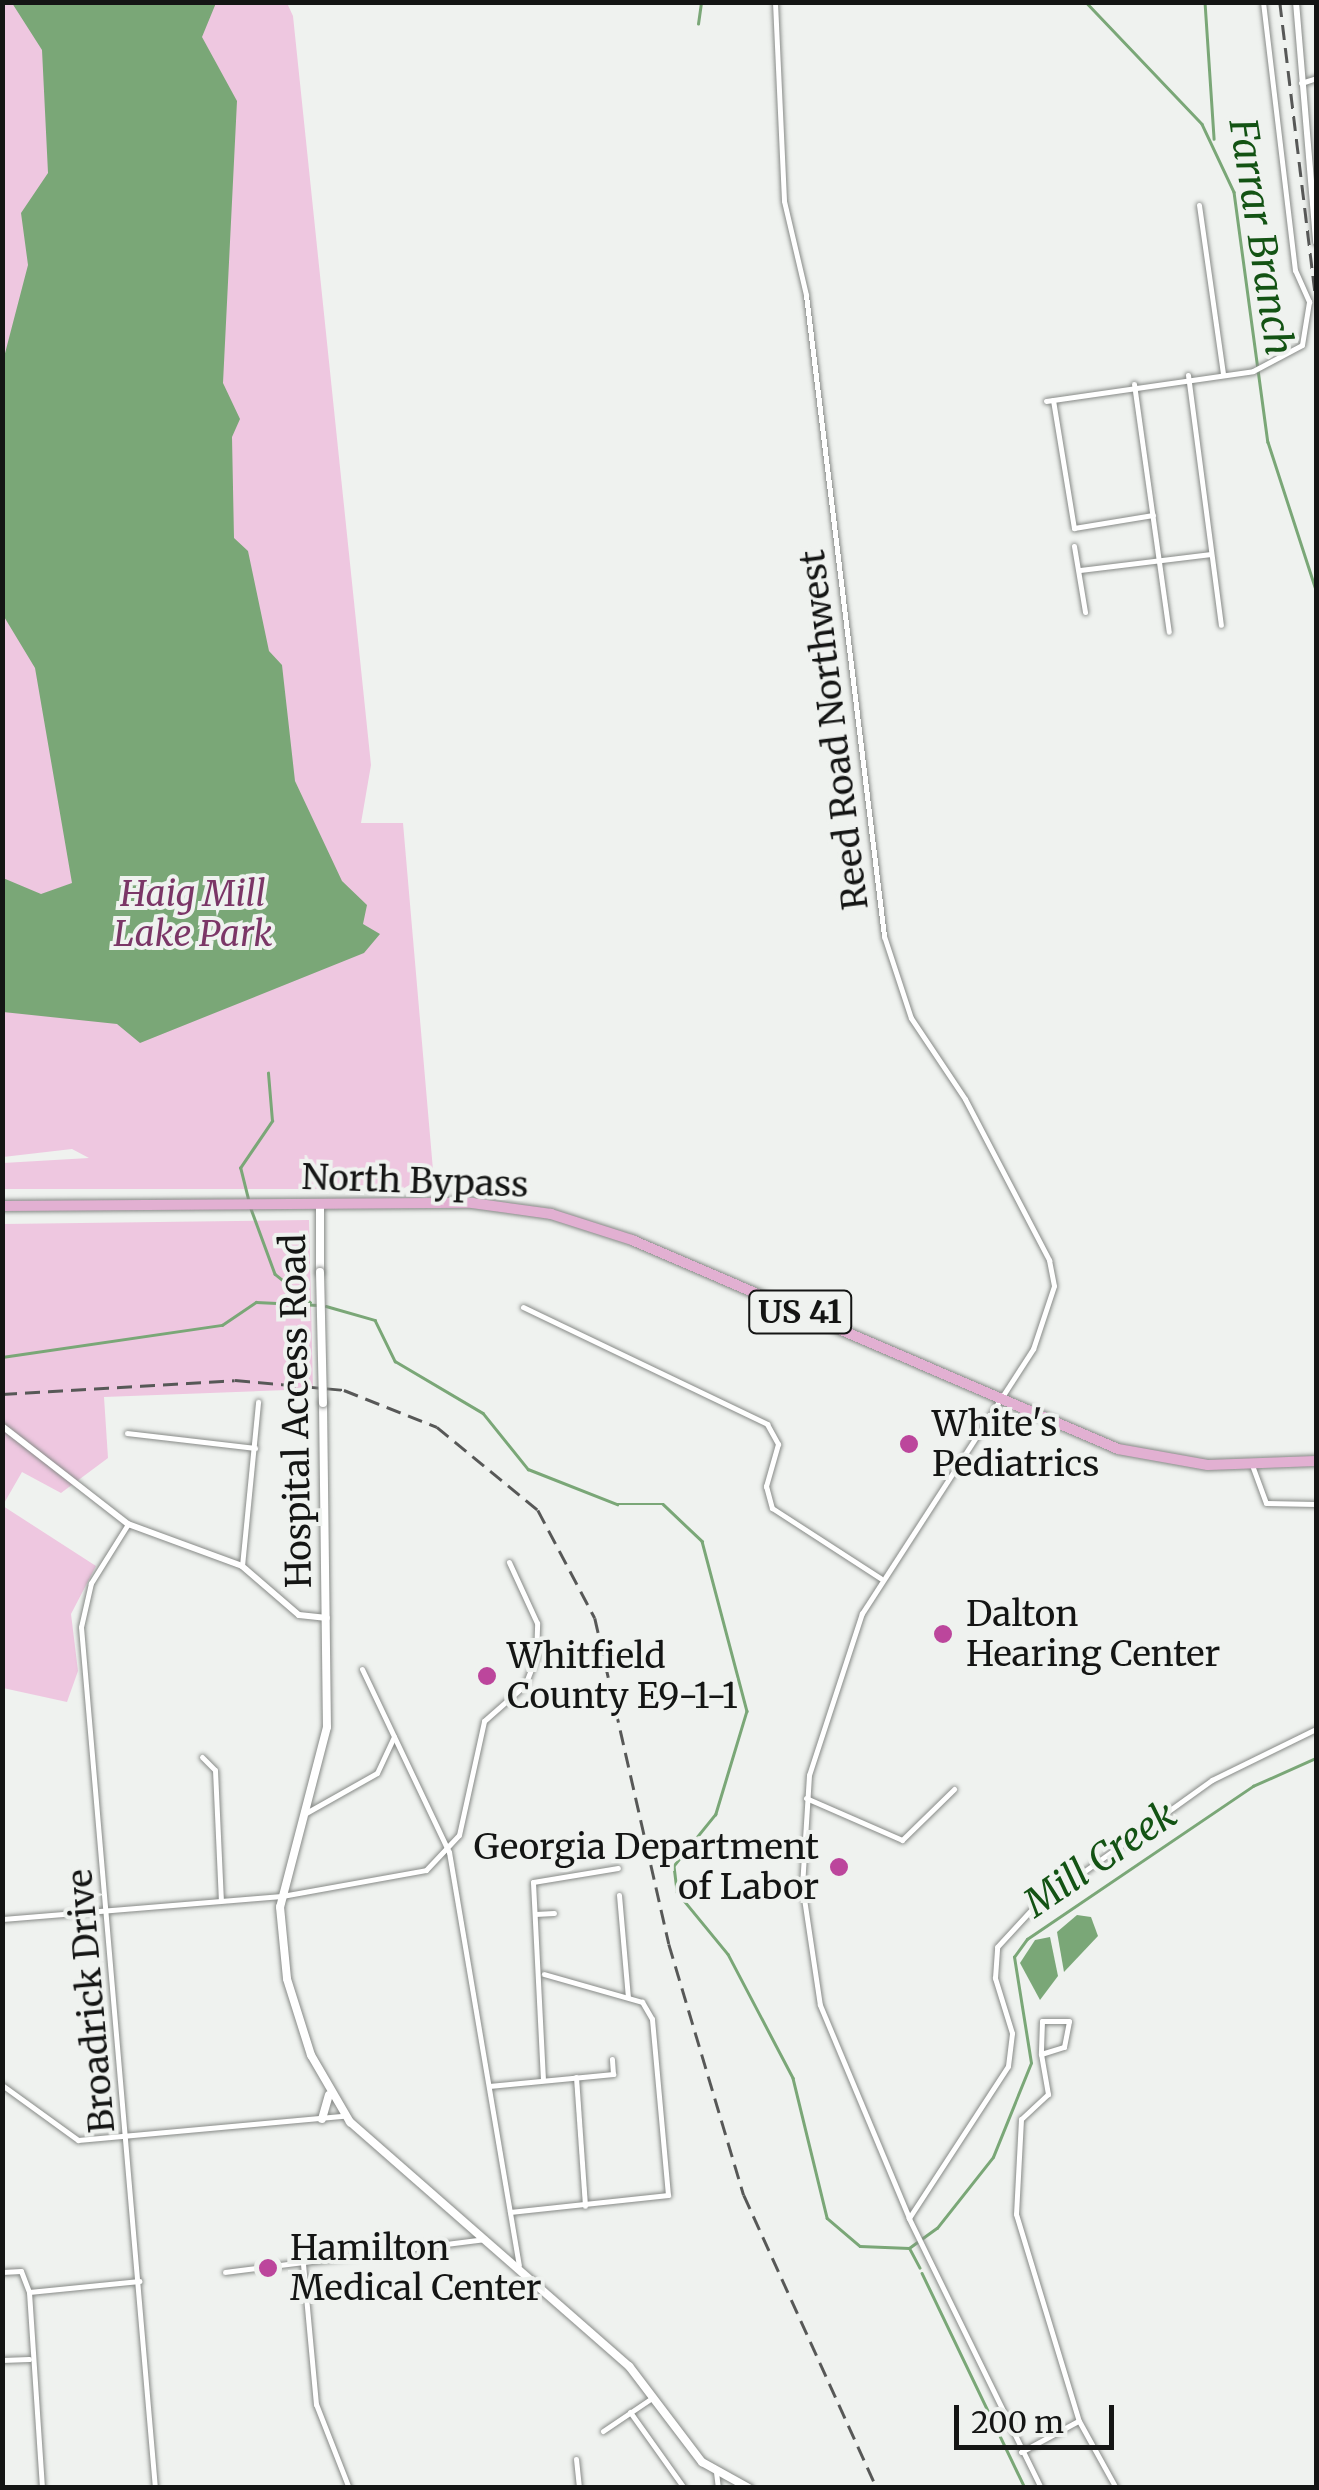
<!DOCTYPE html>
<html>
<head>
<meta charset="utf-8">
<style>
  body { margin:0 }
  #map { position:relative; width:1319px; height:2490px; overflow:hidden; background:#eff2ef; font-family:Merriweather,serif }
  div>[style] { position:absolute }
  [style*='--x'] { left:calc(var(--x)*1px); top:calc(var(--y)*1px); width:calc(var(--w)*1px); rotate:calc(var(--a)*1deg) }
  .green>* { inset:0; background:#eec7e0 }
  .water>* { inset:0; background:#7aa777 }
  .stream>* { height:2.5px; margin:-1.25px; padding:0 1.25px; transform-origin:1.25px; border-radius:1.25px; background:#7aa777 }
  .roads { filter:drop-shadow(0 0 2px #878a87) drop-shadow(0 0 2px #878a87) }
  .minor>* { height:5px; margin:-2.5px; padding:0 2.5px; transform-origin:2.5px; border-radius:2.5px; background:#fff }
  .tertiary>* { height:6px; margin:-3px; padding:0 3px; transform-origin:3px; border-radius:3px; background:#fff }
  .secondary>* { height:8px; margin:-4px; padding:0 4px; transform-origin:4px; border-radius:4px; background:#fff }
  .trunk>* { height:10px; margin:-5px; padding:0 5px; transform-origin:5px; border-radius:5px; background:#e2b0d2 }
  .rail>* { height:2.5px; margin-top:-1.25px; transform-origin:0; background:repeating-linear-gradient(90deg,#575857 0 15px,transparent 0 23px) }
  .bridges { filter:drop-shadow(0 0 2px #878a87) drop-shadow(0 0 2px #878a87) }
  .secondary-bridge>* { height:8px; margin:-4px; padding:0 4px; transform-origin:4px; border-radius:4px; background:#fff }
  .dots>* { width:28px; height:28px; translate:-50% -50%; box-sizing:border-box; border:5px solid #eff2ef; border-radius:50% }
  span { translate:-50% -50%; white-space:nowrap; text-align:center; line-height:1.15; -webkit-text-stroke:8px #eff2ef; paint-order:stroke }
  .shield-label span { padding:2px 8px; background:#eff2ef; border:2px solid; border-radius:8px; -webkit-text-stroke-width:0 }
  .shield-label { font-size:32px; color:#141514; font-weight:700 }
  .street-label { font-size:35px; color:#141514 }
  .park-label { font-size:35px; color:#7b3667; font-style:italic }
  .poi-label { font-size:35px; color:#141514 }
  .left { translate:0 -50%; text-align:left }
  .right { translate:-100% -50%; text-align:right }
  .water-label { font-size:38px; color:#135314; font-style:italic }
  .frame { position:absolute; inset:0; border:5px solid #141514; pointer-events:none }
  .scale { position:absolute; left:954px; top:2405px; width:160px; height:45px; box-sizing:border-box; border:5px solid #141514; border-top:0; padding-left:12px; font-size:30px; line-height:35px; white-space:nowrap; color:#141514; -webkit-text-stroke:8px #eff2ef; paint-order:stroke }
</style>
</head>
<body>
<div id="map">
  <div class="green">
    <div style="clip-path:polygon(3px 3px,287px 3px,293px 16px,371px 765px,361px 823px,403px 823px,433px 1170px,403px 1189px,3px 1189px,3px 1163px,89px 1158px,72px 1149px,3px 1157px)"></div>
    <div style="clip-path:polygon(309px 1220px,313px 1389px,104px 1397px,108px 1458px,61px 1493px,22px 1472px,3px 1505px,3px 1224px)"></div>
    <div style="clip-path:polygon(3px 1506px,96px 1566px,71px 1614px,78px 1671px,67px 1702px,3px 1688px)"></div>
  </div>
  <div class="water">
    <div style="clip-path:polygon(12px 3px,216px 3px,202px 37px,237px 101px,223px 383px,240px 419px,232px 437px,234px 538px,248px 551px,269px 651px,282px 665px,295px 781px,342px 881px,367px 905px,363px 924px,380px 934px,364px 953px,140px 1043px,117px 1024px,3px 1012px,3px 878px,41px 894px,72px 883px,35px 668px,3px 615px,3px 361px,28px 265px,21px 213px,48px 173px,42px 50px)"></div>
    <div style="clip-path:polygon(1077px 1915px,1091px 1917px,1098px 1936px,1064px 1972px,1057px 1932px)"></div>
    <div style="clip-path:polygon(1050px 1937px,1058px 1976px,1040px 2000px,1020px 1963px,1035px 1940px)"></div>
  </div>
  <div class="stream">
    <div style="--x:1086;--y:2;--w:168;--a:46.4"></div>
    <div style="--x:1202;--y:124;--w:75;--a:64.8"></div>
    <div style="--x:1234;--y:192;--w:252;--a:82.3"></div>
    <div style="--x:1268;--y:442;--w:156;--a:72"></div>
    <div style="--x:1205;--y:2;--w:137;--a:86.2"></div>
    <div style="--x:698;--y:24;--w:22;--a:-82"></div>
    <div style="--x:248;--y:1199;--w:32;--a:-104"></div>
    <div style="--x:240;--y:1168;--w:57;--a:-55.8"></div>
    <div style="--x:272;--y:1121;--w:48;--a:-94.8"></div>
    <div style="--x:250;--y:1206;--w:72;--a:69.8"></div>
    <div style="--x:275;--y:1274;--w:45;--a:38.7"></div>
    <div style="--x:326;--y:1306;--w:51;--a:15.9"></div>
    <div style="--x:375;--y:1320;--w:46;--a:64"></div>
    <div style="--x:395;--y:1361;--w:102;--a:30.6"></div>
    <div style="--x:483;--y:1413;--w:72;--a:51.2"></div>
    <div style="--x:528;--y:1469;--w:96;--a:21.5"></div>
    <div style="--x:617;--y:1504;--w:46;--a:0"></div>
    <div style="--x:663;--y:1504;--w:54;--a:43.5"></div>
    <div style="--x:702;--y:1541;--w:176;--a:75.2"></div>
    <div style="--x:747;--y:1711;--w:108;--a:106.8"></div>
    <div style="--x:716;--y:1814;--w:67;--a:128.9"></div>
    <div style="--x:674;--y:1866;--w:26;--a:83"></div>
    <div style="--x:677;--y:1892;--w:80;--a:50.6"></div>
    <div style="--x:728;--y:1954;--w:140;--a:62.3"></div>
    <div style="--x:793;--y:2078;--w:144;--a:76.3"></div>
    <div style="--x:827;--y:2218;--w:43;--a:40.3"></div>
    <div style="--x:860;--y:2246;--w:49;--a:2.3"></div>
    <div style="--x:909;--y:2248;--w:34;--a:-36"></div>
    <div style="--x:937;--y:2228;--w:90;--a:-51.7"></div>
    <div style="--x:993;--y:2157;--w:101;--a:-68"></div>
    <div style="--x:1031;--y:2063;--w:107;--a:-99.1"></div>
    <div style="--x:1014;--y:1957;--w:22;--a:-54"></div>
    <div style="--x:1027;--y:1939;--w:273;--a:-34.1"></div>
    <div style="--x:1253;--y:1786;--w:69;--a:-24"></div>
    <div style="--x:2;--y:1357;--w:222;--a:-8.3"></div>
    <div style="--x:222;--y:1325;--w:41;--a:-34.1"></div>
    <div style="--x:256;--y:1302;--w:62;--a:2.8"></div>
    <div style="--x:910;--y:2249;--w:21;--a:62"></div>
    <div style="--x:922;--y:2273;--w:238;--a:64.4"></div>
  </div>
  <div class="roads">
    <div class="minor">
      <div style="--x:775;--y:2;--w:199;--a:87.4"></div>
      <div style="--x:784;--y:201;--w:97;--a:76.8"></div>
      <div style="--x:806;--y:295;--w:646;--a:83.06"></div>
      <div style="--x:884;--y:936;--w:86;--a:71.8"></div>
      <div style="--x:911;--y:1018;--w:97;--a:56.3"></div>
      <div style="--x:965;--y:1099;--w:182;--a:62.4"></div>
      <div style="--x:1049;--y:1260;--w:26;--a:79"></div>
      <div style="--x:1054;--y:1286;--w:66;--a:108.4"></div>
      <div style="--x:1033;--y:1349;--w:315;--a:122.9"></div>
      <div style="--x:862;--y:1613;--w:170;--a:108.1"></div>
      <div style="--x:809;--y:1775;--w:110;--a:93.6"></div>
      <div style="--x:802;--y:1885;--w:121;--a:81.5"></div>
      <div style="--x:820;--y:2005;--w:231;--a:67.3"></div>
      <div style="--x:1263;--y:2;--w:270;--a:83.2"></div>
      <div style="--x:1295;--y:270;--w:35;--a:66"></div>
      <div style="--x:1301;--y:83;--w:16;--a:-18"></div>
      <div style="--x:1199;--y:205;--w:171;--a:81.9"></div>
      <div style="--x:1188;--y:375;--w:252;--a:82.5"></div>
      <div style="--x:1134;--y:384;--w:250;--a:82"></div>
      <div style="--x:1053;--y:400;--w:130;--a:80.7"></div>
      <div style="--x:1074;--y:528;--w:80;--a:-9.3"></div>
      <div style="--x:1046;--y:401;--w:209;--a:-8.2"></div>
      <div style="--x:1253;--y:371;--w:55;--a:-28"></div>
      <div style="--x:1302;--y:345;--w:44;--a:-80.8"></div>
      <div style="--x:1074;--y:546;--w:67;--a:80.5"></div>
      <div style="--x:1080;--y:570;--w:132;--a:-7"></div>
      <div style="--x:523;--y:1307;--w:271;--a:25.6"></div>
      <div style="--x:767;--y:1424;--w:23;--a:61"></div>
      <div style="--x:778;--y:1444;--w:44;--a:105.9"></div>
      <div style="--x:766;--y:1486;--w:23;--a:75"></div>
      <div style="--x:772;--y:1508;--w:129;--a:32.9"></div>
      <div style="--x:127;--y:1433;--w:129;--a:6.7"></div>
      <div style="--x:1252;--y:1465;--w:40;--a:69.8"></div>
      <div style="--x:1266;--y:1503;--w:50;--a:1.1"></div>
      <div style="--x:128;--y:1524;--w:70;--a:122.1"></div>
      <div style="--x:91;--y:1583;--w:45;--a:102.8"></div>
      <div style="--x:81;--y:1627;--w:864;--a:85.09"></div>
      <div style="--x:242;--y:1566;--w:165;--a:-84.4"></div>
      <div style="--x:362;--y:1669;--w:203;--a:64.6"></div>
      <div style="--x:449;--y:1852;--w:419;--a:80.4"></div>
      <div style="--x:202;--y:1757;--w:18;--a:45"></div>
      <div style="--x:215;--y:1770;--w:130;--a:87.4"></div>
      <div style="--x:806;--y:1798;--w:105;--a:23.6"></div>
      <div style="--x:902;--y:1840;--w:73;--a:-44.4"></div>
      <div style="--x:306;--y:1813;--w:81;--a:-29.4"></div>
      <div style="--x:377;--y:1773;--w:40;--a:-65"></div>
      <div style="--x:619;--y:1895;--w:102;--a:85"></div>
      <div style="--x:535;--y:1914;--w:19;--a:-3"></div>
      <div style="--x:2;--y:1919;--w:281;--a:-4.7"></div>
      <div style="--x:282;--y:1896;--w:146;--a:-10.2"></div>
      <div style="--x:426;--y:1870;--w:48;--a:-46.7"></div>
      <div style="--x:459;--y:1835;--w:117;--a:-77.6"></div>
      <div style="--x:484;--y:1721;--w:55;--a:-41.3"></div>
      <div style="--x:525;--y:1685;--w:30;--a:-69"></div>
      <div style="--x:536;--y:1657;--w:34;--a:-88"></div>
      <div style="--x:537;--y:1623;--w:67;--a:-114.7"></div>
      <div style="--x:1041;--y:2054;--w:24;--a:-17"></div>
      <div style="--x:1064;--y:2047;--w:26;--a:-79"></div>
      <div style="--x:1069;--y:2021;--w:27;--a:180"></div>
      <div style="--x:1042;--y:2021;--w:33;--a:92"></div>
      <div style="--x:1041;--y:2054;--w:41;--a:80.1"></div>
      <div style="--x:1048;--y:2094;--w:37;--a:137"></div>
      <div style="--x:1021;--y:2119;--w:95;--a:93"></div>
      <div style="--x:1016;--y:2214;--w:216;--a:73.1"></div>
      <div style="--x:1079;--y:2421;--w:77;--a:61.1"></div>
      <div style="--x:576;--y:2077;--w:129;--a:86"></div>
      <div style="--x:543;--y:2080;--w:198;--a:-92.9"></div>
      <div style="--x:533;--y:1882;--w:86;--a:-9.4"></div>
      <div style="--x:2;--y:2085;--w:94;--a:35.9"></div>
      <div style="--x:78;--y:2140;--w:267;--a:-5.2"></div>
      <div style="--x:489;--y:2086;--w:125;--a:-5.5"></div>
      <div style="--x:613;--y:2074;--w:15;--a:-94"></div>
      <div style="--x:510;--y:2212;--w:159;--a:-6.1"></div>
      <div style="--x:668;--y:2195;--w:177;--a:-95.2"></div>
      <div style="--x:652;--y:2019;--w:20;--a:-120"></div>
      <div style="--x:642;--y:2002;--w:102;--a:-164.1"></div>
      <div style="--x:303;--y:2264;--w:141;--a:84.7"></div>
      <div style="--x:316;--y:2404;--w:90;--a:68.6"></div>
      <div style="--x:2;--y:2272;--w:19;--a:-3"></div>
      <div style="--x:21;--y:2271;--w:22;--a:69"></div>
      <div style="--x:29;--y:2292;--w:196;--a:86.2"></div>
      <div style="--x:225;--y:2272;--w:262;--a:-7.2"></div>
      <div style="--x:29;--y:2292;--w:111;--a:-5.7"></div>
      <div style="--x:2;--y:2360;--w:27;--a:-2"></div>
      <div style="--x:630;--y:2412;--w:93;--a:54.6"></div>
      <div style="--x:603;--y:2431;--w:59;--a:-34"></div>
      <div style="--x:1021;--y:2452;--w:65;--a:-28.5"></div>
      <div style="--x:576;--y:2459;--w:29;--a:84"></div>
      <div style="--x:716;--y:2472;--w:16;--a:83"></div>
      <div style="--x:1041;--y:2488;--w:301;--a:-116.1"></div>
      <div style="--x:909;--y:2218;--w:181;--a:-56.9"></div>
      <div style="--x:1008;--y:2066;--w:33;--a:-83"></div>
      <div style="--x:1012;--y:2033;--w:58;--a:-107.2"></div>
      <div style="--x:995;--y:1978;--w:31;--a:-86"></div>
      <div style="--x:997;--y:1947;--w:53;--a:-47.3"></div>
      <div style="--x:1033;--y:1908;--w:220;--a:-35.6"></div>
      <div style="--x:1212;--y:1780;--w:116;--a:-26.1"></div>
    </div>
    <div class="tertiary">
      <div style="--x:1296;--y:2;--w:241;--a:85.2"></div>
      <div style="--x:2;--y:1426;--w:160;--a:37.9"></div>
      <div style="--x:128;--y:1524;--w:121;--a:20.2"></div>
      <div style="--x:242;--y:1566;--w:75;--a:40.7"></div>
      <div style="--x:299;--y:1615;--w:28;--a:6"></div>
    </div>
    <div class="secondary">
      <div style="--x:320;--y:1272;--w:69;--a:-90"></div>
      <div style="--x:323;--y:1403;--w:324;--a:89.3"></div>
      <div style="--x:327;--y:1727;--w:186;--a:104.6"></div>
      <div style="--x:280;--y:1907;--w:72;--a:84.4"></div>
      <div style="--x:287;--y:1979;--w:80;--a:72.5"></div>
      <div style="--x:311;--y:2055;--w:78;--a:59.8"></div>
      <div style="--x:350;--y:2122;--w:371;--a:41.2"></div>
      <div style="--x:629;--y:2366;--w:121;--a:52.8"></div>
      <div style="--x:702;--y:2462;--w:54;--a:29"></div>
      <div style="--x:322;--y:2119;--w:25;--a:-74"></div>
    </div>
    <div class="trunk">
      <div style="--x:2;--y:1206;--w:470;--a:-0.4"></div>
      <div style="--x:472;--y:1203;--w:80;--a:7.9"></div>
      <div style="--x:551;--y:1214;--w:85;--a:17.8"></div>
      <div style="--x:632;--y:1240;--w:529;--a:23.27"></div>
      <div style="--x:1118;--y:1449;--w:91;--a:10.1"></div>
      <div style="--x:1208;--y:1465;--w:108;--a:-2.1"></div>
    </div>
  </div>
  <div class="rail">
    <div style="--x:1280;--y:2;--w:300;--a:83.1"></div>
    <div style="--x:2;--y:1394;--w:233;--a:-3.4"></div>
    <div style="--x:235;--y:1380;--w:109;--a:5.2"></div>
    <div style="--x:344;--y:1390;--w:100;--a:21.7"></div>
    <div style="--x:437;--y:1427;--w:131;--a:39.4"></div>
    <div style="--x:538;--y:1510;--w:122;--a:62.2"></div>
    <div style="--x:595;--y:1618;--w:334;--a:77.2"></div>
    <div style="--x:669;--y:1944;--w:262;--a:73.4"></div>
    <div style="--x:744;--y:2195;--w:322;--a:65.6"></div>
  </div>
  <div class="bridges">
    <div class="secondary-bridge">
      <div style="--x:320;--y:1272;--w:131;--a:88.7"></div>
    </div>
  </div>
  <div class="dots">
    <div style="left:909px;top:1444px;background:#bc469c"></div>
    <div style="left:943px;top:1634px;background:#bc469c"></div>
    <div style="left:487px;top:1676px;background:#bc469c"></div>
    <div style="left:839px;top:1867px;background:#bc469c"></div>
    <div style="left:268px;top:2268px;background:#bc469c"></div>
  </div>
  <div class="shield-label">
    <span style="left:800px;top:1312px">US 41</span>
  </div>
  <div class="street-label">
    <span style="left:834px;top:730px;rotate:-97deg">Reed Road Northwest</span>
    <span style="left:415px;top:1181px;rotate:2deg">North Bypass</span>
    <span style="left:296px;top:1411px;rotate:-91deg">Hospital Access Road</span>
    <span style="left:91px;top:2001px;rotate:-95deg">Broadrick Drive</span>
  </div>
  <div class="park-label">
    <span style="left:193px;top:914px">Haig Mill<br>Lake Park</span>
  </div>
  <div class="poi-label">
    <span class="left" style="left:932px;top:1444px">White's<br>Pediatrics</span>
    <span class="left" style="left:966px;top:1634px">Dalton<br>Hearing Center</span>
    <span class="left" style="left:507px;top:1676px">Whitfield<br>County E9-1-1</span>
    <span class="right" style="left:819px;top:1867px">Georgia Department<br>of Labor</span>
    <span class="left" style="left:290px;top:2268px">Hamilton<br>Medical Center</span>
  </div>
  <div class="water-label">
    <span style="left:1261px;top:237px;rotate:81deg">Farrar Branch</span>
    <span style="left:1100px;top:1859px;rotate:-34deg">Mill Creek</span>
  </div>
  <div class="frame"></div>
  <div class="scale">200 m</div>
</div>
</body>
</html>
